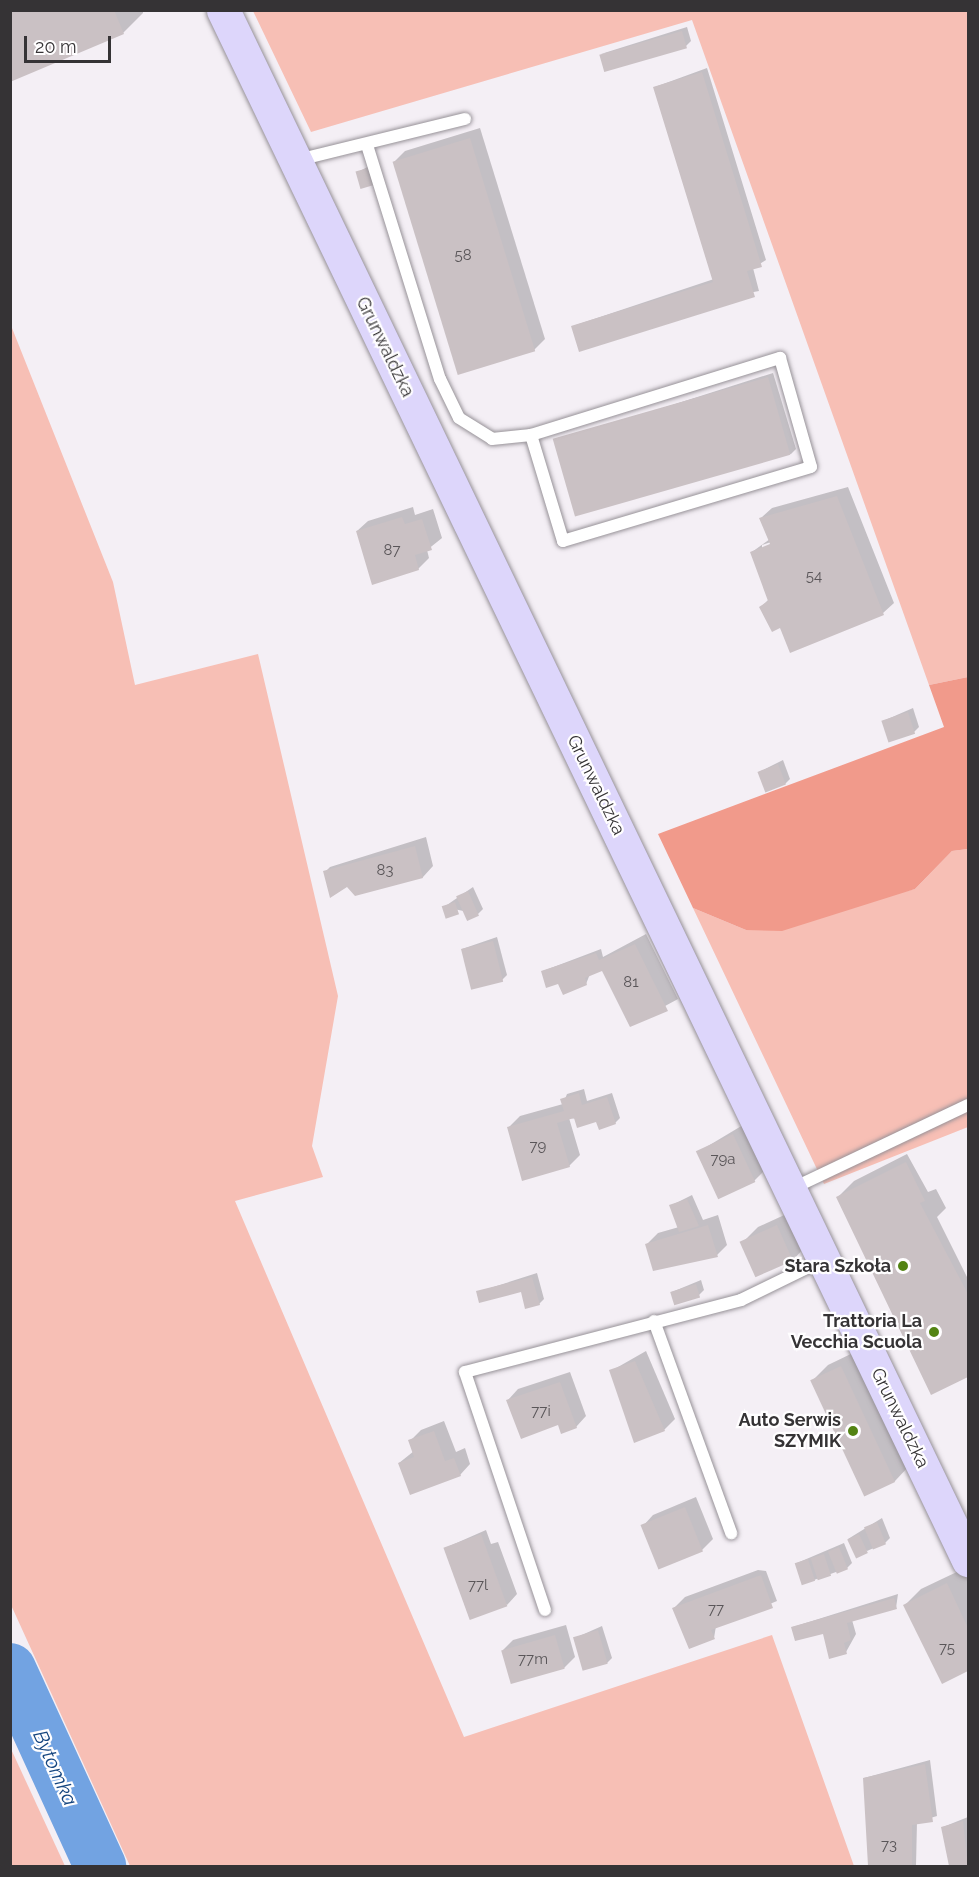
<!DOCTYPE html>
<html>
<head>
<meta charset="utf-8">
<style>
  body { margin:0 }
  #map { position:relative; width:979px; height:1877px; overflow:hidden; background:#f4eff5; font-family:Raleway,sans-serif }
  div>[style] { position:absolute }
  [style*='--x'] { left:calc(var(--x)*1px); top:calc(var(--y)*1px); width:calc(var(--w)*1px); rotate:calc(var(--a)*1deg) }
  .green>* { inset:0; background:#f7bfb5 }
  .forest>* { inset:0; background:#f19a8b }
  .shadow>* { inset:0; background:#0003 }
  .river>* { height:52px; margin:-26px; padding:0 26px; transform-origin:26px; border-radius:26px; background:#72a3e2 }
  .building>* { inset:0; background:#cac1c4; transform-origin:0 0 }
  .roads { filter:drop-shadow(0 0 2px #979298) drop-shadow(0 0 2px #979298) }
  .lane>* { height:12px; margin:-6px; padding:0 6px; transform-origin:6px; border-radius:6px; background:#fff }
  .secondary>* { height:33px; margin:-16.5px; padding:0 16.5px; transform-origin:16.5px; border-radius:16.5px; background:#ddd6fb }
  .dots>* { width:16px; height:16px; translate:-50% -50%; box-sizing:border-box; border:3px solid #fffeff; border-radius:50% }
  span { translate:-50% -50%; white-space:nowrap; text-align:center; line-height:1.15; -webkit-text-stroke:4.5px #fffeff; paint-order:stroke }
  .number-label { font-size:15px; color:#5a5659 }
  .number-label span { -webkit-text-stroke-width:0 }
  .street-label { font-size:18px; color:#353335 }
  .poi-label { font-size:18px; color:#353335; font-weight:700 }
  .right { translate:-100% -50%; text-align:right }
  .water-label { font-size:20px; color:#15457f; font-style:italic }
  .frame { position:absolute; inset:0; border:12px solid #353335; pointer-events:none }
  .scale { position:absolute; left:24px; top:36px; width:87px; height:27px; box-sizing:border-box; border:3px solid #353335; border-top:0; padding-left:8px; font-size:18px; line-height:21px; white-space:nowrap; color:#353335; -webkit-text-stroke:4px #fffeff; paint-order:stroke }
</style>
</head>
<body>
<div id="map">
  <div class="green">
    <div style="clip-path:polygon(253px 11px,968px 11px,968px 677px,929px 685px,692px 20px,311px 132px)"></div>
    <div style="clip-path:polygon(10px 323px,113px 582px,135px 685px,258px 654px,338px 996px,312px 1146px,323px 1177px,235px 1201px,464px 1737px,772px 1635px,854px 1866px,130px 1866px,11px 1605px)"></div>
    <div style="clip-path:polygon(968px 849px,968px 1127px,824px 1184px,693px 908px,746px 930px,915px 889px,952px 851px)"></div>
    <div style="clip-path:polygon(11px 1749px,65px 1866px,11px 1866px)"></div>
  </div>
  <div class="forest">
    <div style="clip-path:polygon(968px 677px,968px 849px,952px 851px,915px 889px,782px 931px,746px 930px,693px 908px,658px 834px,944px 727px,929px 685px)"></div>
  </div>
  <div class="shadow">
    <div style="clip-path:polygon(10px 10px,143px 10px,143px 13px,123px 33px)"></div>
    <div style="clip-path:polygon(687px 27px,691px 41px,686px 46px,601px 54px)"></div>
    <div style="clip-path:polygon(707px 68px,766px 260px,753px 268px,759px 291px,573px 326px,714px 279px,655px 87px)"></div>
    <div style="clip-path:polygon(480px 128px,545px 339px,534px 350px,394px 162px,405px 151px)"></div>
    <div style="clip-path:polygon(373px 164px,377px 179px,372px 184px,358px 172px)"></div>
    <div style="clip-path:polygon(773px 373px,796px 449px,791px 454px,556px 442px)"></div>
    <div style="clip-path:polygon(evenodd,848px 487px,894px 603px,883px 613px,791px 651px,780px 626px,761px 607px,769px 599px,752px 552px,770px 539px,761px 518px,772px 508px,848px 487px,777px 540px,778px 543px,762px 549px,762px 545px,777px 540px)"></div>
    <div style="clip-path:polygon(413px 507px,415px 515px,433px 509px,442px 538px,427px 550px,429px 558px,418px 569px,357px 531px,368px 521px)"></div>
    <div style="clip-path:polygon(913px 708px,919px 727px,914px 732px,883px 721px)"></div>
    <div style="clip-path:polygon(783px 760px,790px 779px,785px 784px,759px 772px)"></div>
    <div style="clip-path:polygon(426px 837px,433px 866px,423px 877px,356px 894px,354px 886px,346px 887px,332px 896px,325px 872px,330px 867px)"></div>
    <div style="clip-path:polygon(473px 887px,483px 909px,478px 914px,444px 907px)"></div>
    <div style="clip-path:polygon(646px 934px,678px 999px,630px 1025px,602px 969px,590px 974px,586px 984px,559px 982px,543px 971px,601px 949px,603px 957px)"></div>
    <div style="clip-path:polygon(497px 937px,507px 975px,502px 980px,462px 949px)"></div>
    <div style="clip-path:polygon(584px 1089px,587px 1101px,612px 1093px,620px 1118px,615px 1123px,569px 1118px,580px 1155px,569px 1166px,509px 1127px,520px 1116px,563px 1104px,567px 1094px)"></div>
    <div style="clip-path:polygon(743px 1125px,765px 1170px,754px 1181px,698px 1152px)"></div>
    <div style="clip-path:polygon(907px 1154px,928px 1192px,936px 1189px,946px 1208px,937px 1217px,968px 1279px,968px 1376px,931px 1393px,838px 1197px,854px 1181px)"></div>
    <div style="clip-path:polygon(692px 1195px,703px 1220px,718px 1215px,727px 1245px,717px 1255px,647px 1244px,658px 1233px,679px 1227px,670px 1206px)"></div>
    <div style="clip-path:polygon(793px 1211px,808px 1244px,793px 1260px,742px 1243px,758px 1227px)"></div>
    <div style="clip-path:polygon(537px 1273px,544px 1299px,539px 1304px,522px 1290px,478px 1292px)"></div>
    <div style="clip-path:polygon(701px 1280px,704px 1290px,699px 1295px,672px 1292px)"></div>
    <div style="clip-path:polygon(646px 1351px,675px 1419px,664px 1430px,611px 1371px)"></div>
    <div style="clip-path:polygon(857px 1351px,910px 1465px,895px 1481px,866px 1494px,812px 1381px,828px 1365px)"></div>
    <div style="clip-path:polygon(570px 1372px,586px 1416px,576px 1427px,508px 1400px,518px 1389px)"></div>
    <div style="clip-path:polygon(444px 1421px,456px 1452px,465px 1448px,470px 1464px,460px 1475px,399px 1463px,414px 1451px,410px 1441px,421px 1430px)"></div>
    <div style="clip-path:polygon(696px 1497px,713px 1539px,702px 1550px,643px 1526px,653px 1515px)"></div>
    <div style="clip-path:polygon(882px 1518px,890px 1538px,885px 1543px,867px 1551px,848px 1539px)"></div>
    <div style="clip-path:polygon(486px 1530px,491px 1544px,498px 1542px,517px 1594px,507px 1605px,445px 1548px)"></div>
    <div style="clip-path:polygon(844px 1543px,852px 1563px,847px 1568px,814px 1580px,797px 1563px)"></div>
    <div style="clip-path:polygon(963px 1569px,968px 1581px,968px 1669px,943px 1682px,905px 1605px,921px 1589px)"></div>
    <div style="clip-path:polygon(758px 1570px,766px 1571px,777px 1601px,716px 1626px,714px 1638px,674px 1608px,685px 1597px)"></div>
    <div style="clip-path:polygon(898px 1594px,896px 1608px,852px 1620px,856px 1634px,846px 1652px,824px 1632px,793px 1627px)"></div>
    <div style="clip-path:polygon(566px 1625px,575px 1657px,564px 1668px,503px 1650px,513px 1640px)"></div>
    <div style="clip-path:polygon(602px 1626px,612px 1658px,607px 1663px,575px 1638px)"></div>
    <div style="clip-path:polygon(930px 1760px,937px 1816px,917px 1822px,916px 1866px,871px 1866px,864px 1778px)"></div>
    <div style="clip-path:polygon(968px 1817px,968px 1866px,951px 1866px,943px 1827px)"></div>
  </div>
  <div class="river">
    <div style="--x:10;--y:1669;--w:217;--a:65.4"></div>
  </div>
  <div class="building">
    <div style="clip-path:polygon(10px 10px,114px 10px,124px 34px,10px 82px)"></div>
    <div style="left:682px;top:31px;width:18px;height:86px;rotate:74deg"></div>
    <div style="clip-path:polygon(702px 72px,762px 267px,747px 271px,755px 297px,579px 352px,571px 326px,713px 282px,653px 87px)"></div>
    <div style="left:470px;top:138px;width:223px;height:81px;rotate:73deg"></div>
    <div style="left:368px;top:168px;width:18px;height:13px;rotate:74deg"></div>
    <div style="left:768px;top:377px;width:81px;height:224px;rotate:74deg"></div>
    <div style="clip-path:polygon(837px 496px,884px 615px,790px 653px,780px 628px,772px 632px,759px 607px,768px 601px,750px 552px,770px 544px,759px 518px)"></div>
    <div style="clip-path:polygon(402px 517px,405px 524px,422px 519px,432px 550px,415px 555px,419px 570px,372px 585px,356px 531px)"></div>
    <div style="left:908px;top:712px;width:23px;height:28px;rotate:72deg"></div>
    <div style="left:778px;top:764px;width:22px;height:22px;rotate:69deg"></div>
    <div style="clip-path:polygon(415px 846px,423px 878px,355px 896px,347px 887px,330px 898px,323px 871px)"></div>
    <div style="left:468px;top:891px;width:27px;height:13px;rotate:66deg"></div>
    <div style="left:455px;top:902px;width:13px;height:14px;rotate:72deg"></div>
    <div style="left:493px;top:941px;width:42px;height:33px;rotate:76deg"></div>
    <div style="clip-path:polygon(635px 944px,668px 1011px,630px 1027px,602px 971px,585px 978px,587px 985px,563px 995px,558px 984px,546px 988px,541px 971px,596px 953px,599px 960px)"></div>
    <div style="clip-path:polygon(579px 1093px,582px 1105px,607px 1097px,616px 1124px,599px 1130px,596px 1122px,577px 1128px,574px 1118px,557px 1123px,570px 1167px,522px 1181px,507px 1127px,564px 1111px,560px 1099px)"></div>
    <div style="left:733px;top:1134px;width:53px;height:41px;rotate:65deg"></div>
    <div style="clip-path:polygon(906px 1162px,925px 1201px,920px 1203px,968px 1294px,968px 1377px,931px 1395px,836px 1197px)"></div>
    <div style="clip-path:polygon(687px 1199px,699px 1226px,679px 1232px,669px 1205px)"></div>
    <div style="clip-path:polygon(708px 1225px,718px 1257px,653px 1271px,645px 1244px)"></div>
    <div style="left:777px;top:1225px;width:39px;height:41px;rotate:66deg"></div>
    <div style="clip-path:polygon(532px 1277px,540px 1305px,525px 1309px,521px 1292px,479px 1303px,476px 1291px)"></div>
    <div style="left:696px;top:1284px;width:14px;height:27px;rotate:73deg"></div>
    <div style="clip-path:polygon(635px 1361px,665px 1431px,634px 1443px,609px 1370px)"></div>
    <div style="left:841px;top:1366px;width:128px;height:34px;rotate:65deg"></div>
    <div style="clip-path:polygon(560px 1382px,577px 1428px,561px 1434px,558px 1425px,521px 1439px,506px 1400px)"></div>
    <div style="clip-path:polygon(434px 1431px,445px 1461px,454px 1458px,461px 1476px,410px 1495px,398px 1463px,414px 1457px,408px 1440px)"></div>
    <div style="left:685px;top:1507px;width:48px;height:48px;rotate:68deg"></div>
    <div style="left:877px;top:1522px;width:24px;height:14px;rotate:68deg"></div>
    <div style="left:481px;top:1534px;width:77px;height:40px;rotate:70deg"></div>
    <div style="left:859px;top:1534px;width:21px;height:13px;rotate:65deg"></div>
    <div style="left:839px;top:1547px;width:24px;height:12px;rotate:68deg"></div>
    <div style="left:824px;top:1554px;width:23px;height:14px;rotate:72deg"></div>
    <div style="left:808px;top:1559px;width:23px;height:14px;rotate:72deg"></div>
    <div style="clip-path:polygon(761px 1575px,773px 1608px,711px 1630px,715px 1639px,689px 1649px,672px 1608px)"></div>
    <div style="clip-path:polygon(947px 1583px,968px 1628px,968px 1671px,942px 1684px,903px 1605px)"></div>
    <div style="clip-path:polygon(894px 1598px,897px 1609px,847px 1623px,851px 1640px,844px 1643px,847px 1654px,829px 1659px,823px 1634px,795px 1641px,791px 1627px)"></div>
    <div style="left:598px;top:1630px;width:35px;height:26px;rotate:74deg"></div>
    <div style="left:555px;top:1635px;width:35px;height:56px;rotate:74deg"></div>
    <div style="clip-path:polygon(925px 1764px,933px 1822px,912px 1825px,912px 1866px,868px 1866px,863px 1778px)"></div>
    <div style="clip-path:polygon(963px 1821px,968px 1866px,949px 1866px,941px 1827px)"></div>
  </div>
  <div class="roads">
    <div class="lane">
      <div style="--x:367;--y:145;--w:245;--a:72.7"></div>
      <div style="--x:440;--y:379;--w:43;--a:64"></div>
      <div style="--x:459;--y:418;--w:39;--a:32"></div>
      <div style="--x:492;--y:439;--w:39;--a:-6"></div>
      <div style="--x:531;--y:435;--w:261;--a:-17.2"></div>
      <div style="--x:780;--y:358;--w:113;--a:74.1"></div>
      <div style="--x:811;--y:467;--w:259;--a:163.4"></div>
      <div style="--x:563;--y:541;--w:111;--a:-106.8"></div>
      <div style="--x:298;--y:160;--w:172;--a:-13.8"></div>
      <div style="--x:791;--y:1189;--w:196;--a:-25.4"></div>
      <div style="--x:654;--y:1321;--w:226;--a:70"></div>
      <div style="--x:545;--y:1610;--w:251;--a:-108.6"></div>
      <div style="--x:465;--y:1372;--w:285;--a:-14.6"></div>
      <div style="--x:741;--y:1300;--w:91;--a:-26"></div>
    </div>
    <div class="secondary">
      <div style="--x:223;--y:10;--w:1720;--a:64.33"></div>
    </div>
  </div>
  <div class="dots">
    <div style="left:903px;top:1266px;background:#538313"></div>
    <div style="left:934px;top:1332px;background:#538313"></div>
    <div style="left:853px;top:1431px;background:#538313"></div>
  </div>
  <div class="number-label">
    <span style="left:463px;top:256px">58</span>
    <span style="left:392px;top:551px">87</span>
    <span style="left:814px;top:577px">54</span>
    <span style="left:385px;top:871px">83</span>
    <span style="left:631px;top:983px">81</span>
    <span style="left:538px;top:1147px">79</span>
    <span style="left:723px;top:1160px">79a</span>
    <span style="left:541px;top:1412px">77i</span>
    <span style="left:478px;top:1586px">77l</span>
    <span style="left:716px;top:1610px">77</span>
    <span style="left:947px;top:1649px">75</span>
    <span style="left:533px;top:1660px">77m</span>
    <span style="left:889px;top:1846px">73</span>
  </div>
  <div class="street-label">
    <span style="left:385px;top:347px;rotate:64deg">Grunwaldzka</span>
    <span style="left:596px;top:785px;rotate:64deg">Grunwaldzka</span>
    <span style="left:900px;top:1418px;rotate:64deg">Grunwaldzka</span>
  </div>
  <div class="poi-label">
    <span class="right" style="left:891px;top:1266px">Stara Szkoła</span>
    <span class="right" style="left:922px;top:1332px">Trattoria La<br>Vecchia Scuola</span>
    <span class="right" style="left:841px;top:1431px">Auto Serwis<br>SZYMIK</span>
  </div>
  <div class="water-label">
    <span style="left:55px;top:1768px;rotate:66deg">Bytomka</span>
  </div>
  <div class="frame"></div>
  <div class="scale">20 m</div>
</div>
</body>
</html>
